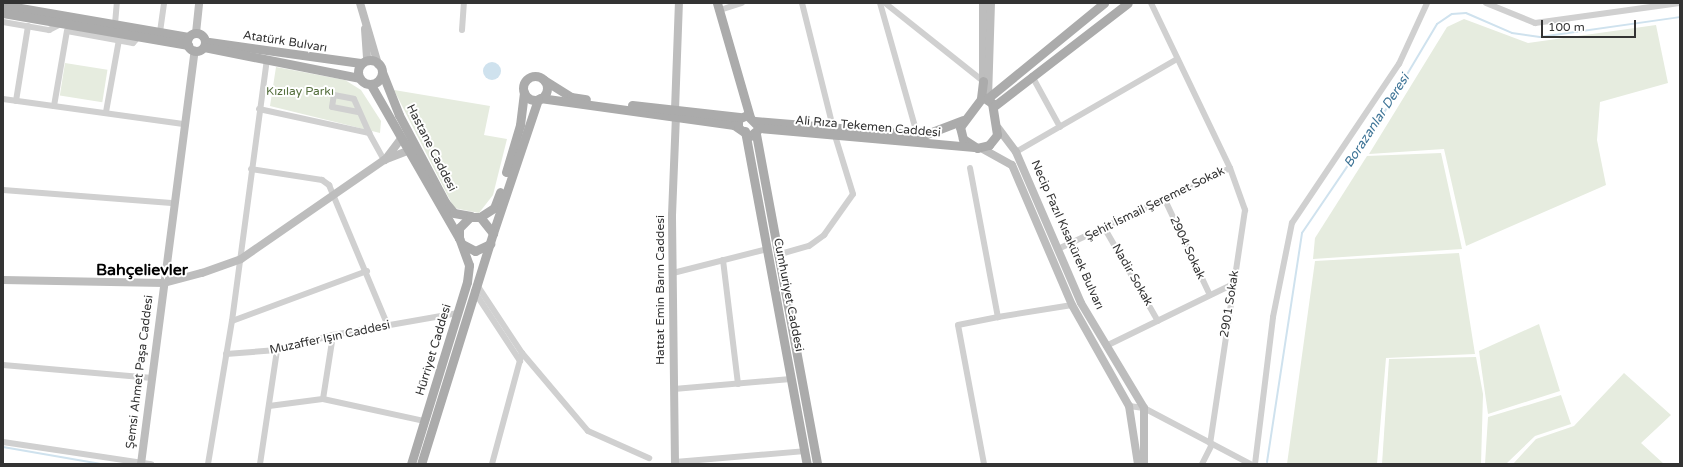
<!DOCTYPE html>
<html>
<head>
<meta charset="utf-8">
<style>
  body { margin:0 }
  #map { position:relative; width:1683px; height:467px; overflow:hidden; background:#fff; font-family:"Varela Round",sans-serif }
  div>[style] { position:absolute }
  [style*='--x'] { left:calc(var(--x)*1px); top:calc(var(--y)*1px); width:calc(var(--w)*1px); rotate:calc(var(--a)*1deg) }
  .green>* { inset:0; background:#e6ecdf; transform-origin:0 0 }
  .water>* { inset:0; background:#cfe2ee }
  .round { border-radius:50% }
  .stream>* { height:2px; margin:-1px; padding:0 1px; transform-origin:1px; border-radius:1px; background:#cfe2ee }
  .minor>* { height:6px; margin:-3px; padding:0 3px; transform-origin:3px; border-radius:3px; background:#d0d0d0 }
  .secondary>* { height:8px; margin:-4px; padding:0 4px; transform-origin:4px; border-radius:4px; background:#bdbdbd }
  .primary>* { height:9px; margin:-4.5px; padding:0 4.5px; transform-origin:4.5px; border-radius:4.5px; background:#ababab }
  .primary>.ring { margin:-4.5px; padding:0; box-sizing:content-box; background:none; border:9px solid #ababab; border-radius:50% }
  span { translate:-50% -50%; white-space:nowrap; text-align:center; line-height:1.15; -webkit-text-stroke:4px #fff; paint-order:stroke }
  .street-label { font-size:12px; color:#333 }
  .park-label { font-size:12px; color:#56703f }
  .water-label { font-size:13px; color:#3f7597; font-style:italic }
  .district-label { font-size:16px; color:#000; font-weight:700 }
  .frame { position:absolute; inset:0; border:4px solid #333; pointer-events:none }
  .scale { position:absolute; left:1541px; top:20px; width:95px; height:18px; box-sizing:border-box; border:2px solid #333; border-top:0; padding-left:5px; font-size:12px; line-height:14px; white-space:nowrap; color:#333; -webkit-text-stroke:3px #fff; paint-order:stroke }
</style>
</head>
<body>
<div id="map">
  <div class="green">
    <div style="clip-path:polygon(1464px 19px,1528px 43px,1656px 25px,1668px 83px,1600px 102px,1597px 140px,1606px 185px,1466px 246px,1444px 149px,1369px 154px,1447px 27px)"></div>
    <div style="left:65px;top:63px;width:43px;height:33px;rotate:9deg"></div>
    <div style="clip-path:polygon(276px 67px,345px 80px,361px 90px,381px 121px,380px 133px,270px 106px)"></div>
    <div style="clip-path:polygon(394px 90px,490px 106px,484px 135px,507px 139px,493px 195px,479px 213px,454px 208px)"></div>
    <div style="clip-path:polygon(1441px 153px,1462px 249px,1313px 259px,1315px 238px,1367px 156px)"></div>
    <div style="clip-path:polygon(1459px 253px,1475px 354px,1386px 358px,1377px 464px,1287px 464px,1315px 261px)"></div>
    <div style="clip-path:polygon(1539px 324px,1560px 391px,1488px 414px,1479px 351px)"></div>
    <div style="clip-path:polygon(1476px 357px,1483px 394px,1481px 464px,1382px 464px,1389px 359px)"></div>
    <div style="clip-path:polygon(1624px 373px,1671px 415px,1641px 443px,1664px 464px,1513px 464px,1536px 439px,1574px 426px)"></div>
    <div style="clip-path:polygon(1561px 395px,1571px 424px,1535px 436px,1507px 463px,1485px 464px,1488px 417px)"></div>
  </div>
  <div class="water">
    <div class="round" style="left:483px;top:62px;width:18px;height:18px"></div>
  </div>
  <div class="stream">
    <div style="--x:3;--y:447;--w:98;--a:9.9"></div>
    <div style="--x:1267;--y:462;--w:232;--a:-81.3"></div>
    <div style="--x:1302;--y:233;--w:151;--a:-55.8"></div>
    <div style="--x:1387;--y:108;--w:98;--a:-59.2"></div>
    <div style="--x:1437;--y:24;--w:18;--a:-34"></div>
    <div style="--x:1452;--y:14;--w:14;--a:-4"></div>
    <div style="--x:1466;--y:13;--w:50;--a:23.5"></div>
    <div style="--x:1512;--y:33;--w:28;--a:8"></div>
    <div style="--x:1540;--y:37;--w:141;--a:-8.1"></div>
  </div>
  <div class="minor">
    <div style="--x:802;--y:3;--w:128;--a:76"></div>
    <div style="--x:880;--y:3;--w:136;--a:74.2"></div>
    <div style="--x:885;--y:3;--w:125;--a:38.5"></div>
    <div style="--x:1151;--y:3;--w:183;--a:64.4"></div>
    <div style="--x:1230;--y:168;--w:45;--a:70.3"></div>
    <div style="--x:1245;--y:210;--w:236;--a:98.5"></div>
    <div style="--x:1486;--y:3;--w:53;--a:22.2"></div>
    <div style="--x:1535;--y:23;--w:146;--a:-7.9"></div>
    <div style="--x:720;--y:10;--w:23;--a:-18"></div>
    <div style="--x:3;--y:22;--w:47;--a:9.9"></div>
    <div style="--x:49;--y:30;--w:13;--a:-27"></div>
    <div style="--x:115;--y:24;--w:21;--a:-85"></div>
    <div style="--x:462;--y:30;--w:27;--a:-86"></div>
    <div style="--x:160;--y:32;--w:29;--a:-82"></div>
    <div style="--x:1032;--y:76;--w:58;--a:61.2"></div>
    <div style="--x:3;--y:99;--w:182;--a:7.9"></div>
    <div style="--x:16;--y:101;--w:76;--a:-80.9"></div>
    <div style="--x:54;--y:106;--w:76;--a:-80.2"></div>
    <div style="--x:67;--y:31;--w:67;--a:10.3"></div>
    <div style="--x:133;--y:43;--w:9;--a:-49"></div>
    <div style="--x:259;--y:109;--w:113;--a:12.3"></div>
    <div style="--x:369;--y:133;--w:31;--a:61"></div>
    <div style="--x:106;--y:112;--w:73;--a:-79.8"></div>
    <div style="--x:358;--y:112;--w:26;--a:-169"></div>
    <div style="--x:332;--y:107;--w:12;--a:-81"></div>
    <div style="--x:334;--y:95;--w:20;--a:11"></div>
    <div style="--x:354;--y:99;--w:37;--a:66"></div>
    <div style="--x:1016;--y:152;--w:186;--a:-30"></div>
    <div style="--x:970;--y:168;--w:152;--a:79.4"></div>
    <div style="--x:998;--y:317;--w:75;--a:-9.2"></div>
    <div style="--x:251;--y:169;--w:72;--a:8.8"></div>
    <div style="--x:322;--y:180;--w:9;--a:36"></div>
    <div style="--x:329;--y:185;--w:153;--a:67.3"></div>
    <div style="--x:3;--y:190;--w:169;--a:4.4"></div>
    <div style="--x:1165;--y:200;--w:105;--a:64.7"></div>
    <div style="--x:1105;--y:229;--w:106;--a:60.1"></div>
    <div style="--x:1058;--y:249;--w:190;--a:-25.2"></div>
    <div style="--x:777;--y:255;--w:33;--a:-16"></div>
    <div style="--x:809;--y:246;--w:19;--a:-36"></div>
    <div style="--x:824;--y:235;--w:50;--a:-54.7"></div>
    <div style="--x:853;--y:194;--w:61;--a:-107.2"></div>
    <div style="--x:723;--y:260;--w:125;--a:83.1"></div>
    <div style="--x:673;--y:273;--w:97;--a:-14.3"></div>
    <div style="--x:477;--y:285;--w:82;--a:56.5"></div>
    <div style="--x:522;--y:353;--w:102;--a:49.8"></div>
    <div style="--x:588;--y:431;--w:67;--a:23.9"></div>
    <div style="--x:474;--y:291;--w:84;--a:56.7"></div>
    <div style="--x:232;--y:321;--w:144;--a:-20.3"></div>
    <div style="--x:1106;--y:346;--w:141;--a:-26"></div>
    <div style="--x:226;--y:354;--w:51;--a:-4.5"></div>
    <div style="--x:277;--y:350;--w:58;--a:-15"></div>
    <div style="--x:333;--y:335;--w:127;--a:-10"></div>
    <div style="--x:3;--y:365;--w:150;--a:5"></div>
    <div style="--x:674;--y:389;--w:117;--a:-4.9"></div>
    <div style="--x:323;--y:399;--w:65;--a:-81.1"></div>
    <div style="--x:269;--y:406;--w:54;--a:-7.4"></div>
    <div style="--x:323;--y:399;--w:103;--a:12.3"></div>
    <div style="--x:1129;--y:406;--w:15;--a:8"></div>
    <div style="--x:1144;--y:408;--w:120;--a:27.8"></div>
    <div style="--x:3;--y:442;--w:150;--a:8.5"></div>
    <div style="--x:675;--y:462;--w:130;--a:-4.8"></div>
    <div style="--x:208;--y:464;--w:145;--a:-80.5"></div>
    <div style="--x:232;--y:321;--w:263;--a:-82.4"></div>
    <div style="--x:260;--y:464;--w:115;--a:-81.5"></div>
    <div style="--x:492;--y:464;--w:115;--a:-74.9"></div>
    <div style="--x:984;--y:464;--w:141;--a:-100.6"></div>
    <div style="--x:958;--y:325;--w:41;--a:-11.3"></div>
    <div style="--x:1202;--y:464;--w:22;--a:-63"></div>
    <div style="--x:1255;--y:464;--w:148;--a:-83"></div>
    <div style="--x:1273;--y:317;--w:96;--a:-78.6"></div>
    <div style="--x:1292;--y:223;--w:192;--a:-56.1"></div>
    <div style="--x:1399;--y:64;--w:67;--a:-65.3"></div>
  </div>
  <div class="secondary">
    <div style="--x:360;--y:3;--w:64;--a:73.6"></div>
    <div style="--x:365;--y:29;--w:32;--a:86"></div>
    <div style="--x:196;--y:33;--w:30;--a:-84"></div>
    <div style="--x:983;--y:81;--w:78;--a:-90"></div>
    <div style="--x:988;--y:98;--w:95;--a:-88.2"></div>
    <div style="--x:675;--y:110;--w:107;--a:-87.9"></div>
    <div style="--x:998;--y:128;--w:30;--a:53"></div>
    <div style="--x:1016;--y:152;--w:164;--a:66.7"></div>
    <div style="--x:1081;--y:303;--w:122;--a:59"></div>
    <div style="--x:1144;--y:408;--w:56;--a:90"></div>
    <div style="--x:981;--y:148;--w:35;--a:29"></div>
    <div style="--x:1012;--y:165;--w:152;--a:66.8"></div>
    <div style="--x:1072;--y:305;--w:116;--a:60.6"></div>
    <div style="--x:1129;--y:406;--w:59;--a:81.2"></div>
    <div style="--x:385;--y:160;--w:26;--a:-53"></div>
    <div style="--x:3;--y:280;--w:161;--a:1.1"></div>
    <div style="--x:164;--y:283;--w:39;--a:-15"></div>
    <div style="--x:202;--y:273;--w:41;--a:-19.7"></div>
    <div style="--x:241;--y:259;--w:174;--a:-34.7"></div>
    <div style="--x:384;--y:160;--w:25;--a:-21"></div>
    <div style="--x:141;--y:464;--w:417;--a:-82.6"></div>
    <div style="--x:675;--y:464;--w:249;--a:-90.7"></div>
    <div style="--x:672;--y:215;--w:98;--a:-87.7"></div>
  </div>
  <div class="primary">
    <div style="--x:717;--y:3;--w:119;--a:73.9"></div>
    <div style="--x:3;--y:5;--w:188;--a:9.8"></div>
    <div style="--x:3;--y:13;--w:188;--a:9.8"></div>
    <div class="ring" style="left:187px;top:33px;width:9px;height:9px"></div>
    <div style="--x:209;--y:42;--w:153;--a:7.9"></div>
    <div style="--x:204;--y:47;--w:158;--a:11.3"></div>
    <div class="ring" style="left:358px;top:60px;width:15px;height:15px"></div>
    <div style="--x:382;--y:72;--w:46;--a:68.4"></div>
    <div style="--x:399;--y:115;--w:98;--a:62.1"></div>
    <div style="--x:445;--y:202;--w:14;--a:51"></div>
    <div style="--x:454;--y:213;--w:17;--a:10"></div>
    <div class="ring" style="left:523px;top:76px;width:15px;height:15px"></div>
    <div style="--x:544;--y:80;--w:32;--a:32"></div>
    <div style="--x:571;--y:97;--w:15;--a:8"></div>
    <div style="--x:371;--y:85;--w:177;--a:60.1"></div>
    <div style="--x:983;--y:97;--w:11;--a:34"></div>
    <div style="--x:992;--y:103;--w:32;--a:81"></div>
    <div style="--x:997;--y:135;--w:13;--a:129"></div>
    <div style="--x:989;--y:145;--w:12;--a:166"></div>
    <div style="--x:977;--y:148;--w:17;--a:-147"></div>
    <div style="--x:963;--y:139;--w:12;--a:-104"></div>
    <div style="--x:960;--y:127;--w:38;--a:-53"></div>
    <div style="--x:540;--y:98;--w:196;--a:7.9"></div>
    <div style="--x:734;--y:125;--w:19;--a:35"></div>
    <div style="--x:750;--y:136;--w:13;--a:-39"></div>
    <div style="--x:760;--y:128;--w:18;--a:-135"></div>
    <div style="--x:747;--y:115;--w:10;--a:156"></div>
    <div style="--x:738;--y:119;--w:6;--a:90"></div>
    <div style="--x:981;--y:98;--w:17;--a:-83"></div>
    <div style="--x:988;--y:98;--w:150;--a:-39.3"></div>
    <div style="--x:632;--y:105;--w:108;--a:6.4"></div>
    <div style="--x:993;--y:107;--w:170;--a:-37.6"></div>
    <div style="--x:755;--y:121;--w:170;--a:4.7"></div>
    <div style="--x:924;--y:135;--w:42;--a:-21"></div>
    <div style="--x:760;--y:128;--w:215;--a:5.1"></div>
    <div style="--x:745;--y:131;--w:339;--a:79.5"></div>
    <div style="--x:756;--y:134;--w:336;--a:79.5"></div>
    <div style="--x:506;--y:172;--w:49;--a:-73.4"></div>
    <div style="--x:520;--y:125;--w:33;--a:-83"></div>
    <div style="--x:480;--y:217;--w:17;--a:-33"></div>
    <div style="--x:494;--y:208;--w:17;--a:-69"></div>
    <div style="--x:493;--y:233;--w:141;--a:-71.4"></div>
    <div style="--x:462;--y:244;--w:15;--a:28"></div>
    <div style="--x:475;--y:251;--w:17;--a:-25"></div>
    <div style="--x:411;--y:464;--w:190;--a:-72.9"></div>
    <div style="--x:467;--y:282;--w:17;--a:-83"></div>
    <div style="--x:469;--y:265;--w:29;--a:-110"></div>
    <div style="--x:459;--y:238;--w:10;--a:-90"></div>
    <div style="--x:459;--y:228;--w:16;--a:-45"></div>
    <div style="--x:470;--y:217;--w:10;--a:0"></div>
    <div style="--x:480;--y:217;--w:21;--a:51"></div>
    <div style="--x:493;--y:233;--w:242;--a:107.3"></div>
  </div>
  <div class="street-label">
    <span style="left:285px;top:42px;rotate:9deg">Atatürk Bulvarı</span>
    <span style="left:868px;top:127px;rotate:5deg">Ali Rıza Tekemen Caddesi</span>
    <span style="left:431px;top:148px;rotate:63deg">Hastane Caddesi</span>
    <span style="left:1155px;top:204px;rotate:-26deg">Şehit İsmail Şeremet Sokak</span>
    <span style="left:1067px;top:235px;rotate:66deg">Necip Fazıl Kısakürek Bulvarı</span>
    <span style="left:1187px;top:248px;rotate:65deg">2904 Sokak</span>
    <span style="left:1132px;top:275px;rotate:60deg">Nadir Sokak</span>
    <span style="left:661px;top:290px;rotate:-90deg">Hattat Emin Barın Caddesi</span>
    <span style="left:788px;top:295px;rotate:79deg">Cumhuriyet Caddesi</span>
    <span style="left:1230px;top:304px;rotate:-81deg">2901 Sokak</span>
    <span style="left:330px;top:338px;rotate:-12deg">Muzaffer Işın Caddesi</span>
    <span style="left:434px;top:350px;rotate:-73deg">Hürriyet Caddesi</span>
    <span style="left:140px;top:372px;rotate:-83deg">Şemsi Ahmet Paşa Caddesi</span>
  </div>
  <div class="park-label">
    <span style="left:300px;top:92px">Kızılay Parkı</span>
  </div>
  <div class="water-label">
    <span style="left:1377px;top:121px;rotate:-57deg">Borazanlar Deresi</span>
  </div>
  <div class="district-label">
    <span style="left:142px;top:270px">Bahçelievler</span>
  </div>
  <div class="frame"></div>
  <div class="scale">100 m</div>
</div>
</body>
</html>
